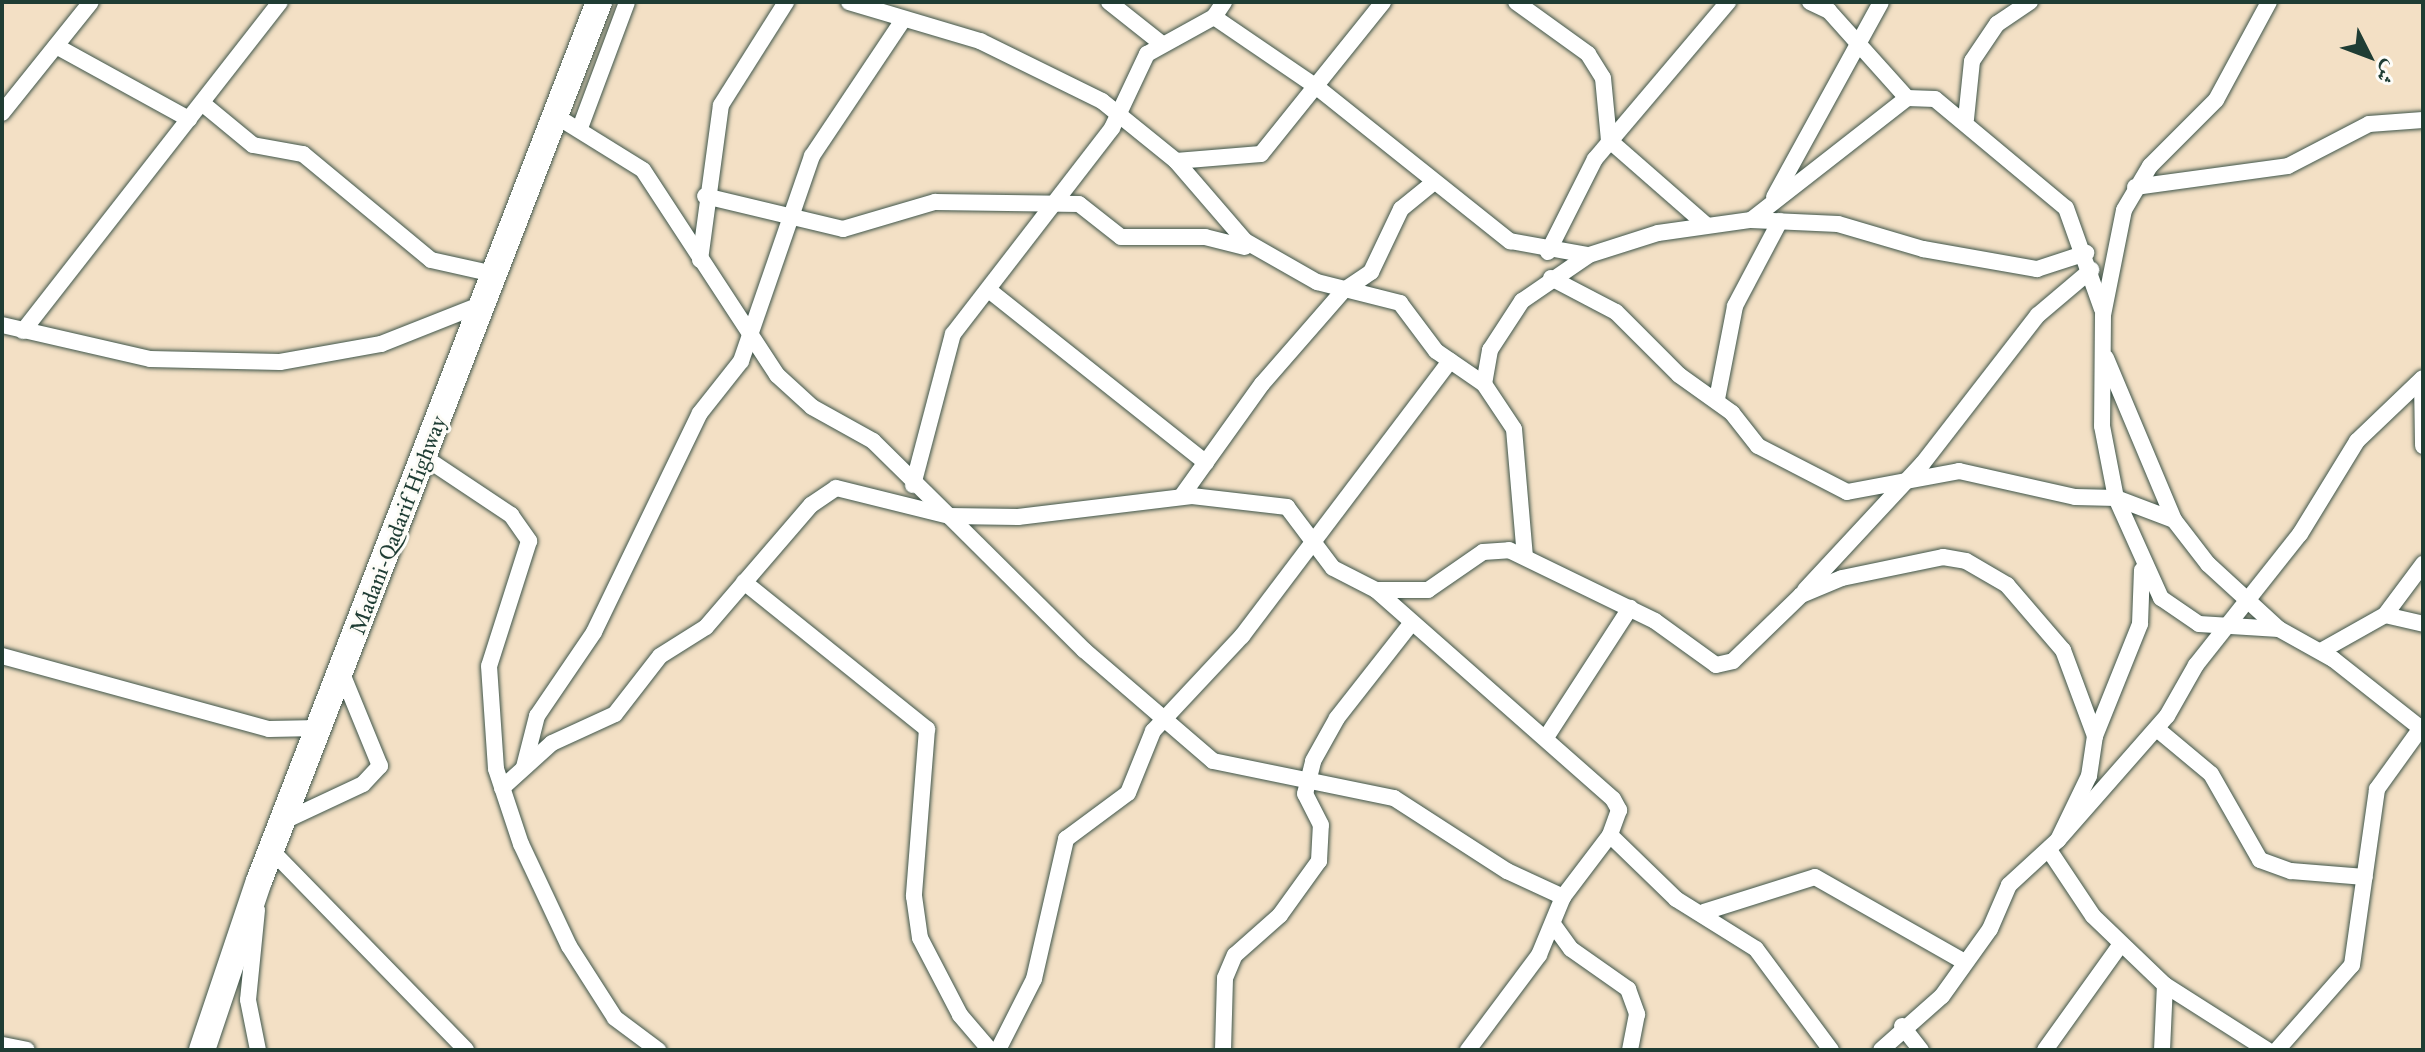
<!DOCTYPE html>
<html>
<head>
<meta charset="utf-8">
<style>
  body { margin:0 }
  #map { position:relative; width:2425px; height:1052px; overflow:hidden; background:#f3e0c5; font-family:"IM FELL Great Primer",Amiri,serif }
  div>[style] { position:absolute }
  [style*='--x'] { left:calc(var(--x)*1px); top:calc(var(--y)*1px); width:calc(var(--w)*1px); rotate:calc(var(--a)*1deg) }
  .roads { filter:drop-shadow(0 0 2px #3f554a) drop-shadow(0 0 2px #3f554a) }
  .minor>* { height:16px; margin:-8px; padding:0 8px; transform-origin:8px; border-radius:8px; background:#fff }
  .trunk>* { height:26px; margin:-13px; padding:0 13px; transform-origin:13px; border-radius:13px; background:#fff }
  span { translate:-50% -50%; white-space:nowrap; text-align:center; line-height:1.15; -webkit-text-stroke:6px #fdfcf7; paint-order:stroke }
  .street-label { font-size:22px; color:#1f3d34 }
  .frame { position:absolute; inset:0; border:4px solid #1f3d34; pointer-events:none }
  .north { position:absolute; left:2329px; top:16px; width:80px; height:80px; -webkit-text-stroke:6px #fdfcf7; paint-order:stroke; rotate:132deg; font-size:22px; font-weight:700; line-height:32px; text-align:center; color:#1f3d34 }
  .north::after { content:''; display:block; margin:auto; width:28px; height:36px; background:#1f3d34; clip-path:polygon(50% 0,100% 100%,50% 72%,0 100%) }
</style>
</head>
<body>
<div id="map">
  <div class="roads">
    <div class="minor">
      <div style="--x:849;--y:2;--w:137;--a:16.6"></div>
      <div style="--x:980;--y:41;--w:136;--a:26.2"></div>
      <div style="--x:1102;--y:101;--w:95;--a:39"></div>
      <div style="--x:1176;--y:161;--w:106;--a:49.2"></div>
      <div style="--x:1245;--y:241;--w:83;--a:29.7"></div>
      <div style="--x:1317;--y:282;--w:86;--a:14.2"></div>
      <div style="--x:1400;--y:303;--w:60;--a:53.1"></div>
      <div style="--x:1436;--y:351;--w:58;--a:34.5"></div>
      <div style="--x:1484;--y:384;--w:54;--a:56.3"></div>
      <div style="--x:1514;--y:429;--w:128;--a:85.1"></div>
      <div style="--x:1109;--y:2;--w:68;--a:38.4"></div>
      <div style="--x:1516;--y:2;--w:89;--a:35.8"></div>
      <div style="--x:1588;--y:54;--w:28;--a:58"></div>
      <div style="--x:1603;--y:78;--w:62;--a:84.5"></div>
      <div style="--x:1609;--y:140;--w:128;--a:41.2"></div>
      <div style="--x:1810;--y:2;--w:21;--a:25"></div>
      <div style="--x:1829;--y:11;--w:117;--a:48.1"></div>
      <div style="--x:2269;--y:2;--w:111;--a:118.4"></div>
      <div style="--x:2216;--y:100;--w:93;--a:135"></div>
      <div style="--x:2150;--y:166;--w:51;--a:120.6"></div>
      <div style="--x:2124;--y:210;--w:107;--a:101.3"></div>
      <div style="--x:2103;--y:315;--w:111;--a:90.5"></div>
      <div style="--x:2102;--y:426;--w:73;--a:79"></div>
      <div style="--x:2116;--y:498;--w:110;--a:65.8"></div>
      <div style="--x:2161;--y:598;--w:46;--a:34.4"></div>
      <div style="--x:2199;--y:624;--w:80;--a:3.6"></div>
      <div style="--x:1214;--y:17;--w:126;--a:34.3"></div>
      <div style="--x:1318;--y:88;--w:246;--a:38.6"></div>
      <div style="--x:1510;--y:241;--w:78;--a:10.3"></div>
      <div style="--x:56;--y:46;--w:152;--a:28.8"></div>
      <div style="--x:202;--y:103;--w:66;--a:39.5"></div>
      <div style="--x:253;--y:145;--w:51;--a:10.2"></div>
      <div style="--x:303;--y:154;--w:166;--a:39.6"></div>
      <div style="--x:431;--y:260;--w:65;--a:12.5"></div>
      <div style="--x:2;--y:113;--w:142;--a:-51.3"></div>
      <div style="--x:556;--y:116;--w:102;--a:31.8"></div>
      <div style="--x:643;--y:170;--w:245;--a:56.8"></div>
      <div style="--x:777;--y:375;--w:47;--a:42.4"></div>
      <div style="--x:812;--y:407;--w:70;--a:29.1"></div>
      <div style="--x:873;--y:441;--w:107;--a:44.6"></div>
      <div style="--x:949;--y:516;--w:69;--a:0.8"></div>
      <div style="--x:1018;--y:517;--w:175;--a:-6.9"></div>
      <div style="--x:1192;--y:496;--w:96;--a:6.6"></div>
      <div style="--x:1287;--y:507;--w:76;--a:53"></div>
      <div style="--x:1333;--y:568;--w:48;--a:27.1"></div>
      <div style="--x:1376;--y:590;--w:316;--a:41.4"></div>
      <div style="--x:1613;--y:799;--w:13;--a:61"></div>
      <div style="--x:1619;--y:810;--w:27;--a:110"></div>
      <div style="--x:1610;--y:835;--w:78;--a:127.2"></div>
      <div style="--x:1563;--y:897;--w:63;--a:112.5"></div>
      <div style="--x:1539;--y:955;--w:119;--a:126.8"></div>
      <div style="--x:1966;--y:119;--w:58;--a:-84.1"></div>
      <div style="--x:1972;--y:61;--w:45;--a:-56"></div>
      <div style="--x:1997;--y:24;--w:40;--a:-34"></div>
      <div style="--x:580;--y:128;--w:134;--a:-69.5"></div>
      <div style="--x:1176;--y:161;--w:85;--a:-4.7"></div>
      <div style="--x:1261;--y:154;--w:195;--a:-51.2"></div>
      <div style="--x:2135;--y:187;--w:154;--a:-7.8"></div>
      <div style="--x:2288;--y:166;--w:91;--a:-27.4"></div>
      <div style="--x:2369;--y:124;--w:54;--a:-4.2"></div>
      <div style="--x:705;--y:196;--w:142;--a:13.4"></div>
      <div style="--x:843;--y:229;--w:96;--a:-16.4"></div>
      <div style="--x:935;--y:202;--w:144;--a:0.8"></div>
      <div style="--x:1079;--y:204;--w:53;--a:38.2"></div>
      <div style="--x:1121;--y:237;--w:84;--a:0"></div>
      <div style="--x:1205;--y:237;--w:41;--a:14"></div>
      <div style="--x:1774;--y:197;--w:222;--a:-61.2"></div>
      <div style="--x:1751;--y:220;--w:198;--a:-38"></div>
      <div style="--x:1907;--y:98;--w:28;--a:2"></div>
      <div style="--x:1935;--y:99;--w:170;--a:39.8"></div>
      <div style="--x:2066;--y:208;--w:107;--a:70.4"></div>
      <div style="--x:1548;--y:252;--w:104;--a:-63.2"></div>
      <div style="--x:1595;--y:159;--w:206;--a:-49.7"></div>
      <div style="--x:700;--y:260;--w:156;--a:-82.3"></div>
      <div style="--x:721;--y:105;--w:122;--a:-57.7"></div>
      <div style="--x:1551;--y:278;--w:73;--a:27.6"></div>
      <div style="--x:1616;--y:312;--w:89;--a:45"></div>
      <div style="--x:1679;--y:375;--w:65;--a:35.6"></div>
      <div style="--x:1732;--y:413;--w:42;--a:51.8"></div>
      <div style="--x:1758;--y:446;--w:100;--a:27.3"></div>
      <div style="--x:1847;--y:492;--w:114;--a:-10.6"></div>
      <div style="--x:1959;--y:471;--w:119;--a:12.6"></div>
      <div style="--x:2075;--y:497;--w:41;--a:1.4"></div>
      <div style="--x:2116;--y:498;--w:62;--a:20.8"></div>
      <div style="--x:990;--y:291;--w:276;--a:38.5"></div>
      <div style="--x:2;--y:325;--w:152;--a:12.9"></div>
      <div style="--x:150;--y:359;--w:130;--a:1.3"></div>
      <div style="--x:280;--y:362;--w:103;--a:-10.1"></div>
      <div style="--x:381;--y:344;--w:109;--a:-21.6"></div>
      <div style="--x:23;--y:331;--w:417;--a:-52"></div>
      <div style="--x:2106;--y:358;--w:176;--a:67.2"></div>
      <div style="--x:2174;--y:520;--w:56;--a:52.3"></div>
      <div style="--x:2208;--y:564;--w:96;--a:42.5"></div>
      <div style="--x:2279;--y:629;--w:62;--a:29.1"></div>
      <div style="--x:2333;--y:659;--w:115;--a:38.3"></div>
      <div style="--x:2422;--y:379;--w:67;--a:89.1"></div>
      <div style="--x:1484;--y:384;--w:35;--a:-80"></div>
      <div style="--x:1490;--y:350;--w:59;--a:-56.9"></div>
      <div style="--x:1522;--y:301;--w:81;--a:-34.5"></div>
      <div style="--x:1589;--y:255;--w:72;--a:-17.7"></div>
      <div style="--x:1658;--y:233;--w:94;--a:-8"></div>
      <div style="--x:1751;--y:220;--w:87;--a:2.6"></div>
      <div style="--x:1838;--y:224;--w:89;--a:16.4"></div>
      <div style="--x:1923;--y:249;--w:116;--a:10"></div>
      <div style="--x:2037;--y:269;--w:52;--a:-18.1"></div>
      <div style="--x:1717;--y:399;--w:95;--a:-79"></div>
      <div style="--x:1735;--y:306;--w:96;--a:-62.1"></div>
      <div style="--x:424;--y:457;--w:105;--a:33.7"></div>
      <div style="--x:511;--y:515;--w:32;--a:55"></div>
      <div style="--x:529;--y:541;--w:131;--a:107.7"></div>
      <div style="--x:489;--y:666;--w:103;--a:86.1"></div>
      <div style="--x:496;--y:769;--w:79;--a:71.6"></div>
      <div style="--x:521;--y:844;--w:113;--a:64.8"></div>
      <div style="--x:569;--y:946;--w:85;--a:57.4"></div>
      <div style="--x:615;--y:1018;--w:54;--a:36.7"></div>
      <div style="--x:913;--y:485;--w:156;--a:-75.2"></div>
      <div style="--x:953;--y:334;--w:260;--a:-52.3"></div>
      <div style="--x:1112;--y:128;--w:82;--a:-64.7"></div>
      <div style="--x:1147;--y:54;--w:77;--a:-28.9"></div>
      <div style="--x:1214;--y:17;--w:18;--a:-56"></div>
      <div style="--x:1181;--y:497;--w:139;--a:-54.4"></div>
      <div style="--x:1262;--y:384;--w:123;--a:-48.9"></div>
      <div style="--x:1343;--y:291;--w:34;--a:-34"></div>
      <div style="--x:1371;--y:272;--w:70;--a:-64.5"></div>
      <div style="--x:1401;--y:209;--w:41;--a:-39.1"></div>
      <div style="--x:744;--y:582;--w:235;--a:38.8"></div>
      <div style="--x:927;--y:729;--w:168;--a:94.5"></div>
      <div style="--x:914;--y:896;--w:42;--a:81.9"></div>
      <div style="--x:920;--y:938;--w:87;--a:62.5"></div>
      <div style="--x:960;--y:1015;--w:46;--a:49.4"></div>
      <div style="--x:1376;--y:590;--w:52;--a:0"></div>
      <div style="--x:1428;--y:590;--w:67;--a:-34.6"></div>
      <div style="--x:1483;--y:552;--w:26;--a:-4"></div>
      <div style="--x:1509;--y:550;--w:162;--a:25.9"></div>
      <div style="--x:1655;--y:621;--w:75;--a:35.8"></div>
      <div style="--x:1716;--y:665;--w:17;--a:-13"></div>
      <div style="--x:1733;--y:661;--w:95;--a:-44.1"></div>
      <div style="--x:1801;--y:595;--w:44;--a:-22.5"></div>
      <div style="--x:1842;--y:578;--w:103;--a:-11.7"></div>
      <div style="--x:1943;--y:557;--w:23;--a:10"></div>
      <div style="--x:1966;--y:561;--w:48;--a:30.3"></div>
      <div style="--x:2007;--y:585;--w:86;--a:49.3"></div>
      <div style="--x:2063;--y:650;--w:92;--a:69.6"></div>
      <div style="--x:1805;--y:590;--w:173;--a:-47.1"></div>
      <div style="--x:1923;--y:463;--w:187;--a:-52.2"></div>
      <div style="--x:2038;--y:315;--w:70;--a:-40.3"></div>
      <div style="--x:2385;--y:615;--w:39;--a:13"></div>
      <div style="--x:2321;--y:651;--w:73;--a:-29.4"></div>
      <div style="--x:2385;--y:615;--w:64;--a:-53.3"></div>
      <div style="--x:2;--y:656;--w:277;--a:15.3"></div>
      <div style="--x:269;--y:729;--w:50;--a:-1.1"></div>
      <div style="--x:2157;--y:729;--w:70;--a:39.8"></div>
      <div style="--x:2211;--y:774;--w:99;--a:60.3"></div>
      <div style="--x:2260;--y:860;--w:33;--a:20"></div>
      <div style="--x:2291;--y:871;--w:74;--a:4.6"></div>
      <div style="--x:1547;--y:736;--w:153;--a:-57"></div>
      <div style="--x:524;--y:767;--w:53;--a:-75.7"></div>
      <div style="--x:537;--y:716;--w:102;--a:-55.8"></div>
      <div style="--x:594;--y:632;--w:243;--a:-64.2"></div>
      <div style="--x:700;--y:413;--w:66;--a:-51.7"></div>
      <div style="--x:741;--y:361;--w:217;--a:-70.9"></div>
      <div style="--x:812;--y:156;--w:164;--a:-56.2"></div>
      <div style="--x:502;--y:788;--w:67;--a:-42"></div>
      <div style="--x:552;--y:743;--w:69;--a:-24.7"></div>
      <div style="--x:615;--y:714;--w:73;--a:-52.2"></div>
      <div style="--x:660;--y:656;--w:54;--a:-32.2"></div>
      <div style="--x:706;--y:627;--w:161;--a:-49.3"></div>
      <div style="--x:811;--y:505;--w:30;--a:-34"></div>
      <div style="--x:836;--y:488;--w:116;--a:13.9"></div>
      <div style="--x:949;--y:516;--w:190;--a:44.8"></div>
      <div style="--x:1084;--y:650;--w:170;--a:40.7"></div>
      <div style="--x:1213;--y:761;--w:185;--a:11.6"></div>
      <div style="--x:1394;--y:798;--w:135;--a:32.9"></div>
      <div style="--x:1507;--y:871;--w:62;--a:24.9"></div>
      <div style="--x:282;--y:822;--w:89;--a:-25.1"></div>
      <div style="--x:363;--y:784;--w:25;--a:-47"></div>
      <div style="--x:380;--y:766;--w:103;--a:-112.3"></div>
      <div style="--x:1610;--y:835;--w:92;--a:44.1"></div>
      <div style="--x:1676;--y:899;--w:94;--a:32"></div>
      <div style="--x:1756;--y:949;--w:126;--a:53.4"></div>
      <div style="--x:2058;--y:840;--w:165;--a:-48.7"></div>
      <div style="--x:2167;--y:716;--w:59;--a:-60.4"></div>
      <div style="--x:2196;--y:665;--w:167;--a:-51.6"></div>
      <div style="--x:2300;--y:534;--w:109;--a:-58.5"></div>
      <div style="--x:2357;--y:441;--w:91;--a:-43.7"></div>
      <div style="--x:271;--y:850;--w:279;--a:45.7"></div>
      <div style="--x:2049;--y:850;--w:79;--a:56.3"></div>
      <div style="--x:2093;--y:916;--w:100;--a:43.8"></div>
      <div style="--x:2165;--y:985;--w:121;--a:32.5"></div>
      <div style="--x:257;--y:910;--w:90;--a:95.7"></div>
      <div style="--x:248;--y:1000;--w:51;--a:78.7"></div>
      <div style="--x:1704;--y:912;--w:116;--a:-17.5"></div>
      <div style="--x:1815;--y:877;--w:170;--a:29.6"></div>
      <div style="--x:1555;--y:927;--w:27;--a:54"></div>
      <div style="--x:1571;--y:949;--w:70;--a:35.1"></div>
      <div style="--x:1628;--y:989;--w:27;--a:70"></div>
      <div style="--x:1637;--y:1014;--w:37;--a:101"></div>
      <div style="--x:1902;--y:1026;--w:31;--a:52"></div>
      <div style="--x:2;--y:1045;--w:25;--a:11"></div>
      <div style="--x:998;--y:1050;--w:80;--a:-63.1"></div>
      <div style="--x:1034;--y:979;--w:144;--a:-77.1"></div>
      <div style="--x:1066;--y:839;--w:77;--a:-36.6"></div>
      <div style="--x:1128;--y:793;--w:67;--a:-68"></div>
      <div style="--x:1153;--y:731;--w:130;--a:-46.9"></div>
      <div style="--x:1242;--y:636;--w:345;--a:-52.9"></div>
      <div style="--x:1223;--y:1050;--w:72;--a:-88.4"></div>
      <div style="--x:1225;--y:978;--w:25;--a:-67"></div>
      <div style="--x:1235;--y:955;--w:60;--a:-41.6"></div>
      <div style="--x:1280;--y:915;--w:67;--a:-54.2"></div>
      <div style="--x:1319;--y:861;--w:36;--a:-87"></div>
      <div style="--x:1321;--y:825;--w:35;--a:-117"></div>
      <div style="--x:1305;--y:794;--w:34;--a:-76"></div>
      <div style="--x:1313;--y:761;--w:49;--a:-60.8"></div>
      <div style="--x:1337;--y:718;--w:118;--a:-51.9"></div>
      <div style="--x:1881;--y:1050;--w:81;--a:-41.5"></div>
      <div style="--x:1942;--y:996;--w:82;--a:-54.4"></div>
      <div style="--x:1990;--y:929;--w:48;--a:-66.6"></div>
      <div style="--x:2009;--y:885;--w:67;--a:-42.6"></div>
      <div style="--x:2058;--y:840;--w:71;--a:-64.2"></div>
      <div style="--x:2089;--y:776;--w:40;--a:-81.5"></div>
      <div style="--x:2095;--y:736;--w:121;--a:-68.1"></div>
      <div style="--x:2140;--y:624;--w:54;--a:-87.9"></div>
      <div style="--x:2045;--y:1050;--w:130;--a:-54.4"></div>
      <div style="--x:2162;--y:1050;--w:65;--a:-87.4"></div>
      <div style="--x:2277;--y:1050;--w:113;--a:-48.6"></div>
      <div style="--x:2352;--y:965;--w:178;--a:-81.9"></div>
      <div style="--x:2377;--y:789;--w:75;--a:-54.2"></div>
    </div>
    <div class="trunk">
      <div style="--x:202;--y:1050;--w:178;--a:-71.4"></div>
      <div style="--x:259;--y:881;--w:942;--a:-68.85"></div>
    </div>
  </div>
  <div class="street-label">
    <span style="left:398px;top:525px;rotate:-69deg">Madani-Qadarif Highway</span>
  </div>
  <div class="frame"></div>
  <div class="north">ش</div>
</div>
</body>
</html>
